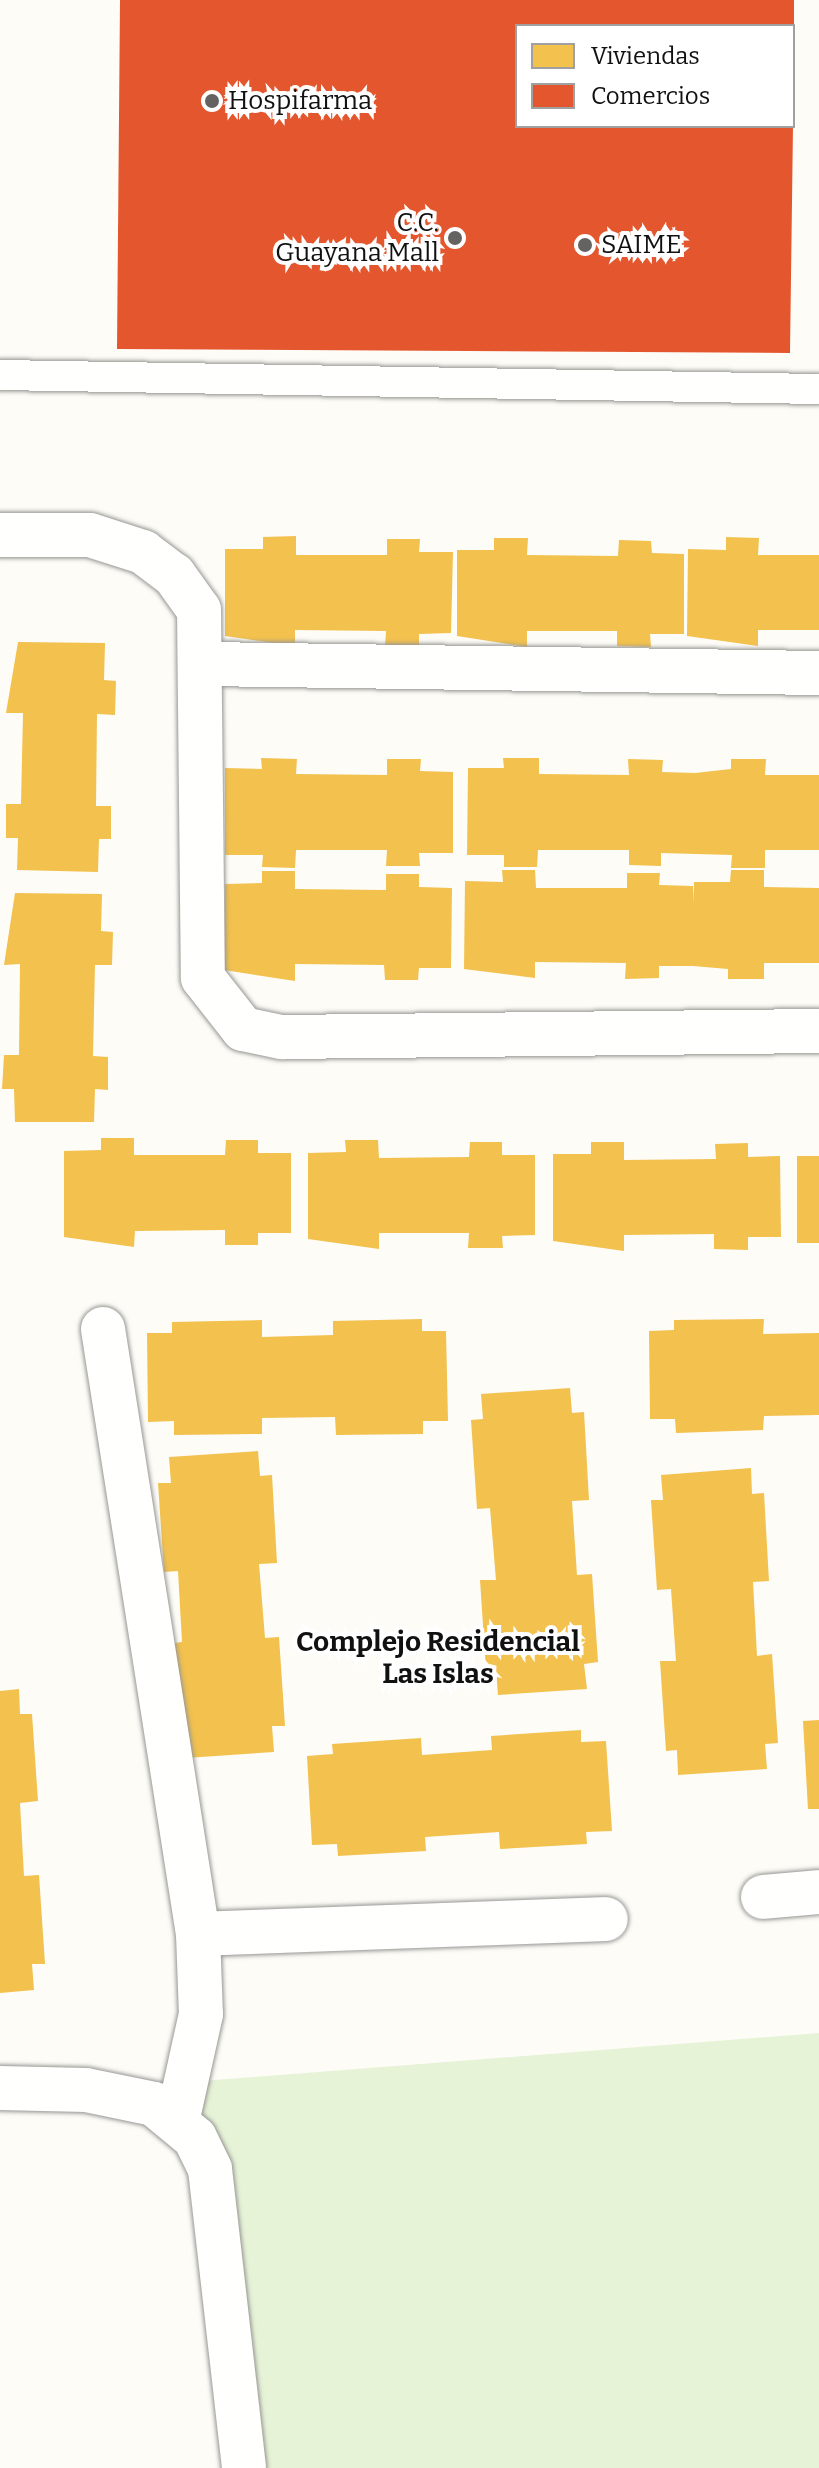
<!DOCTYPE html>
<html>
<head>
<meta charset="utf-8">
<style>
  body { margin:0 }
  #map { position:relative; width:819px; height:2468px; overflow:hidden; background:#fdfcf7; font-family:Bitter,serif }
  div>[style] { position:absolute }
  [style*='--x'] { left:calc(var(--x)*1px); top:calc(var(--y)*1px); width:calc(var(--w)*1px); rotate:calc(var(--a)*1deg) }
  .green>* { inset:0; background:#e7f3d7 }
  .homes>* { inset:0; background:#f2c14e; transform-origin:0 0 }
  .shops>* { inset:0; background:#e4572e }
  .roads { filter:drop-shadow(0 0 2px #979795) drop-shadow(0 0 2px #979795) }
  .lane>* { height:30px; margin:-15px; padding:0 15px; transform-origin:15px; border-radius:15px; background:#fffffe }
  .street>* { height:44px; margin:-22px; padding:0 22px; transform-origin:22px; border-radius:22px; background:#fffffe }
  .dots>* { width:22px; height:22px; translate:-50% -50%; box-sizing:border-box; border:4px solid #fff; border-radius:50% }
  span { translate:-50% -50%; white-space:nowrap; text-align:center; line-height:1.15; -webkit-text-stroke:8px #fff; paint-order:stroke }
  .poi-label { font-size:26px; color:#111 }
  .left { translate:0 -50%; text-align:left }
  .right { translate:-100% -50%; text-align:right }
  .neighbourhood-label { font-size:28px; color:#111; font-weight:700 }
  .legend { position:absolute; left:515px; top:24px; width:280px; height:104px; box-sizing:border-box; background:#fff; border:2px solid #a0a0a0; margin:0; padding:10px 14px; list-style:none; font-size:24px; color:#111 }
  .legend li { display:flex; align-items:center; gap:16px; height:40px }
  .legend b { width:40px; border:2px solid #a0a0a0 }
</style>
</head>
<body>
<div id="map">
  <div class="green">
    <div style="clip-path:polygon(819px 2033px,819px 2468px,244px 2468px,195px 2138px,86px 2090px)"></div>
  </div>
  <div class="homes">
    <div style="clip-path:polygon(296px 536px,296px 555px,387px 555px,387px 539px,420px 539px,419px 552px,453px 552px,451px 633px,419px 634px,419px 646px,385px 646px,386px 631px,295px 630px,295px 646px,225px 636px,225px 549px,263px 549px,263px 537px)"></div>
    <div style="clip-path:polygon(726px 537px,759px 538px,758px 555px,819px 555px,819px 630px,758px 630px,758px 646px,687px 636px,688px 549px,726px 550px)"></div>
    <div style="clip-path:polygon(494px 538px,528px 538px,527px 555px,618px 556px,619px 540px,651px 541px,652px 553px,684px 554px,684px 634px,650px 634px,651px 647px,617px 646px,617px 631px,527px 631px,527px 647px,457px 636px,457px 550px,494px 550px)"></div>
    <div style="clip-path:polygon(18px 642px,105px 643px,104px 680px,116px 681px,115px 715px,97px 714px,96px 806px,111px 806px,111px 839px,99px 839px,98px 872px,17px 870px,18px 838px,6px 838px,6px 804px,21px 804px,23px 713px,6px 713px)"></div>
    <div style="clip-path:polygon(261px 758px,297px 759px,296px 774px,387px 775px,387px 759px,421px 759px,420px 771px,453px 772px,453px 853px,419px 853px,420px 866px,386px 866px,387px 850px,296px 850px,295px 868px,262px 867px,263px 855px,225px 855px,225px 768px,262px 769px)"></div>
    <div style="clip-path:polygon(503px 758px,539px 758px,539px 774px,629px 775px,628px 759px,663px 760px,662px 772px,695px 773px,731px 769px,731px 759px,766px 759px,765px 775px,819px 775px,819px 850px,765px 850px,765px 868px,731px 868px,732px 855px,661px 853px,661px 866px,629px 865px,629px 850px,538px 850px,537px 867px,504px 867px,504px 855px,467px 855px,468px 768px,504px 768px)"></div>
    <div style="clip-path:polygon(502px 870px,535px 870px,536px 888px,627px 888px,627px 873px,660px 873px,659px 885px,693px 886px,694px 903px,694px 882px,730px 882px,731px 870px,764px 870px,764px 887px,819px 888px,819px 963px,764px 963px,764px 979px,728px 979px,728px 969px,693px 966px,659px 966px,659px 978px,625px 979px,626px 963px,535px 962px,535px 978px,464px 969px,465px 881px,503px 882px)"></div>
    <div style="clip-path:polygon(262px 871px,295px 871px,295px 889px,386px 890px,386px 874px,419px 874px,419px 887px,452px 888px,451px 968px,419px 968px,418px 980px,385px 980px,384px 965px,295px 964px,295px 981px,224px 970px,225px 884px,262px 883px)"></div>
    <div style="clip-path:polygon(15px 893px,102px 894px,101px 931px,113px 932px,112px 965px,95px 965px,93px 1056px,108px 1057px,108px 1090px,95px 1089px,94px 1122px,15px 1122px,14px 1089px,2px 1089px,4px 1055px,19px 1055px,20px 964px,4px 965px)"></div>
    <div style="clip-path:polygon(101px 1138px,134px 1138px,134px 1155px,225px 1155px,226px 1140px,258px 1140px,258px 1153px,291px 1153px,291px 1233px,258px 1233px,258px 1245px,225px 1245px,225px 1230px,135px 1231px,134px 1247px,64px 1237px,64px 1151px,101px 1150px)"></div>
    <div style="clip-path:polygon(345px 1140px,378px 1140px,379px 1158px,469px 1157px,470px 1142px,502px 1142px,502px 1155px,535px 1155px,535px 1235px,502px 1236px,503px 1248px,468px 1248px,469px 1233px,379px 1233px,379px 1249px,308px 1239px,308px 1153px,346px 1152px)"></div>
    <div style="clip-path:polygon(591px 1142px,624px 1142px,624px 1160px,716px 1159px,715px 1144px,748px 1143px,748px 1157px,780px 1156px,781px 1237px,748px 1237px,748px 1250px,714px 1249px,714px 1234px,624px 1235px,624px 1251px,553px 1241px,553px 1154px,591px 1154px)"></div>
    <div style="left:797px;top:1156px;width:22px;height:87px"></div>
    <div style="clip-path:polygon(422px 1319px,422px 1331px,446px 1331px,448px 1421px,423px 1421px,423px 1434px,336px 1435px,335px 1417px,262px 1418px,262px 1434px,174px 1435px,174px 1421px,148px 1422px,147px 1333px,172px 1333px,172px 1322px,262px 1320px,262px 1337px,333px 1335px,333px 1321px)"></div>
    <div style="clip-path:polygon(764px 1319px,763px 1334px,819px 1333px,819px 1415px,764px 1416px,763px 1430px,676px 1433px,675px 1419px,650px 1419px,649px 1331px,674px 1330px,674px 1320px)"></div>
    <div style="clip-path:polygon(570px 1388px,572px 1413px,584px 1412px,589px 1500px,572px 1501px,577px 1575px,592px 1574px,598px 1662px,584px 1664px,587px 1689px,498px 1695px,496px 1670px,486px 1670px,480px 1580px,496px 1580px,490px 1508px,477px 1509px,471px 1420px,483px 1419px,481px 1394px)"></div>
    <div style="clip-path:polygon(258px 1451px,260px 1476px,272px 1475px,277px 1563px,259px 1564px,265px 1638px,279px 1637px,285px 1726px,272px 1726px,274px 1752px,186px 1758px,168px 1644px,182px 1642px,178px 1571px,164px 1572px,158px 1483px,171px 1483px,169px 1457px)"></div>
    <div style="clip-path:polygon(751px 1468px,752px 1494px,764px 1493px,769px 1581px,753px 1582px,757px 1656px,772px 1654px,778px 1743px,765px 1744px,767px 1769px,678px 1775px,677px 1750px,666px 1751px,660px 1661px,676px 1661px,671px 1589px,657px 1590px,651px 1500px,663px 1500px,661px 1475px)"></div>
    <div style="clip-path:polygon(19px 1689px,20px 1714px,32px 1714px,38px 1801px,20px 1803px,24px 1876px,39px 1875px,45px 1964px,32px 1964px,34px 1990px,0 1993px,0 1691px)"></div>
    <div style="clip-path:polygon(819px 1720px,819px 1809px,808px 1809px,803px 1721px)"></div>
    <div style="clip-path:polygon(581px 1730px,581px 1742px,606px 1741px,612px 1831px,586px 1832px,587px 1844px,500px 1849px,499px 1832px,425px 1837px,426px 1851px,338px 1856px,337px 1844px,312px 1845px,307px 1756px,333px 1754px,332px 1744px,421px 1738px,422px 1755px,492px 1750px,491px 1736px)"></div>
  </div>
  <div class="shops">
    <div style="clip-path:polygon(120px 0,794px 0,794px 26px,517px 26px,517px 126px,793px 126px,790px 353px,117px 349px)"></div>
  </div>
  <div class="roads">
    <div class="lane">
      <div style="--x:0;--y:375;--w:819;--a:0.98"></div>
    </div>
    <div class="street">
      <div style="--x:0;--y:535;--w:90;--a:0"></div>
      <div style="--x:90;--y:535;--w:56;--a:17.8"></div>
      <div style="--x:143;--y:552;--w:39;--a:37"></div>
      <div style="--x:174;--y:575;--w:43;--a:54.5"></div>
      <div style="--x:199;--y:610;--w:368;--a:89.4"></div>
      <div style="--x:203;--y:978;--w:65;--a:51.9"></div>
      <div style="--x:243;--y:1029;--w:40;--a:12"></div>
      <div style="--x:282;--y:1037;--w:537;--a:-0.64"></div>
      <div style="--x:205;--y:664;--w:614;--a:0.84"></div>
      <div style="--x:103;--y:1329;--w:612;--a:81.08"></div>
      <div style="--x:198;--y:1934;--w:80;--a:87.9"></div>
      <div style="--x:201;--y:2014;--w:107;--a:102.5"></div>
      <div style="--x:763;--y:1897;--w:56;--a:-5.1"></div>
      <div style="--x:198;--y:1934;--w:408;--a:-2.1"></div>
      <div style="--x:0;--y:2088;--w:86;--a:1.3"></div>
      <div style="--x:86;--y:2090;--w:69;--a:11.6"></div>
      <div style="--x:154;--y:2104;--w:53;--a:39.7"></div>
      <div style="--x:195;--y:2138;--w:34;--a:64"></div>
      <div style="--x:210;--y:2169;--w:301;--a:83.5"></div>
    </div>
  </div>
  <div class="dots">
    <div style="left:212px;top:101px;background:#646362"></div>
    <div style="left:455px;top:238px;background:#646362"></div>
    <div style="left:585px;top:245px;background:#646362"></div>
  </div>
  <div class="poi-label">
    <span class="left" style="left:228px;top:101px">Hospifarma</span>
    <span class="right" style="left:439px;top:238px">C.C.<br>Guayana Mall</span>
    <span class="left" style="left:601px;top:245px">SAIME</span>
  </div>
  <div class="neighbourhood-label">
    <span style="left:438px;top:1658px">Complejo Residencial<br>Las Islas</span>
  </div>
  <ul class="legend">
  <li><b style="height:22px;background:#f2c14e"></b>Viviendas</li>
  <li><b style="height:22px;background:#e4572e"></b>Comercios</li>
  </ul>
</div>
</body>
</html>
